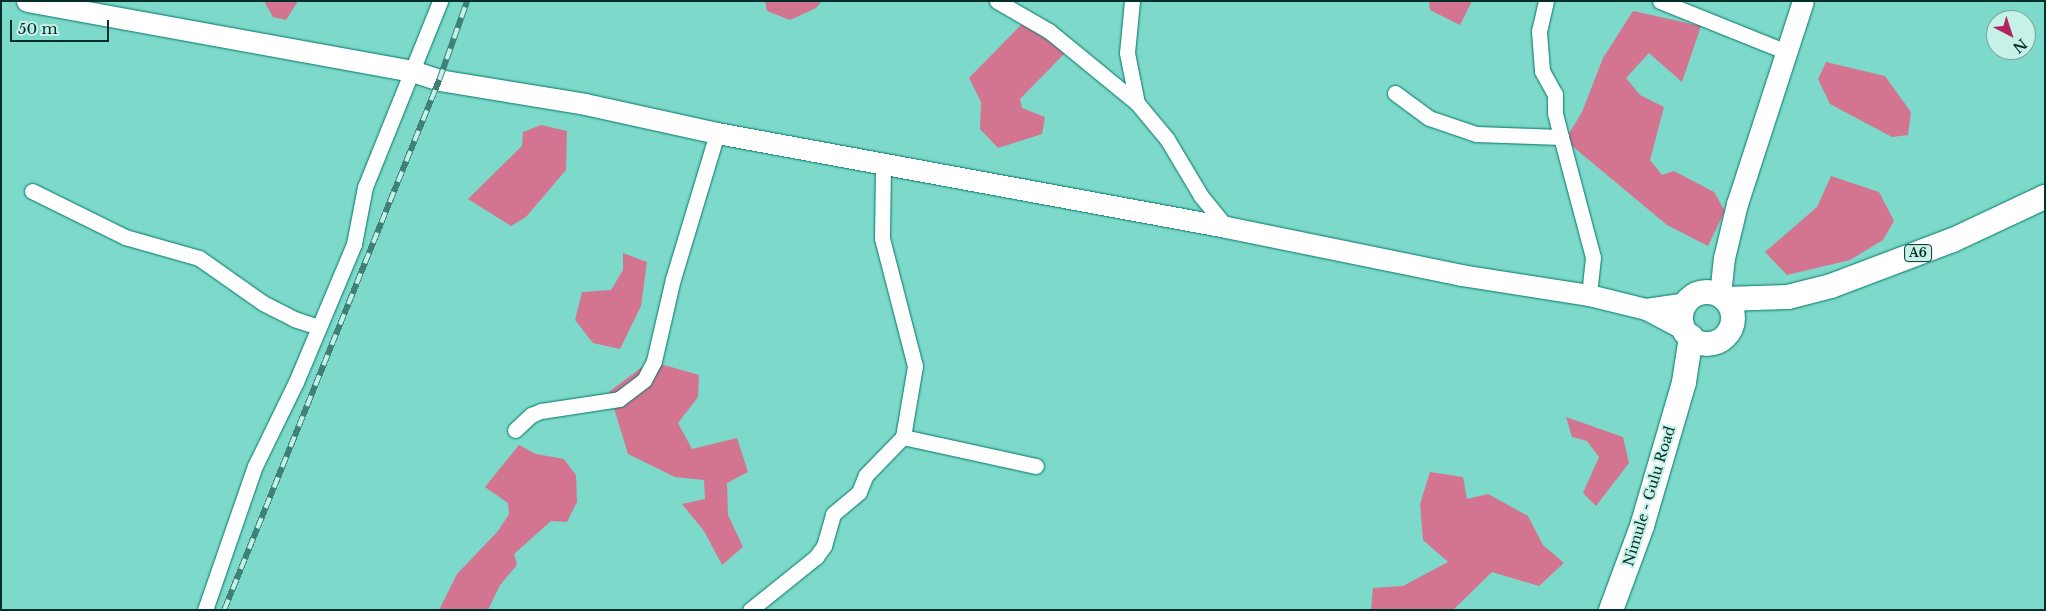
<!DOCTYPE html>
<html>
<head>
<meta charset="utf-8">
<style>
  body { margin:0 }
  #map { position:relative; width:2046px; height:611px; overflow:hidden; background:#7dd9c9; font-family:"Libre Baskerville",serif }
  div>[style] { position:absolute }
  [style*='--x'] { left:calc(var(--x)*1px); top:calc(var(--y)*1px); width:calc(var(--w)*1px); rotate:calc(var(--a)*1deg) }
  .green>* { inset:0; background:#d37591 }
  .roads { filter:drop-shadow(0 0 1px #00776a) drop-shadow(0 0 1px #00776a) }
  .street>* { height:15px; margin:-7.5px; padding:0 7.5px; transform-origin:7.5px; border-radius:7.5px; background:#fff }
  .secondary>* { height:21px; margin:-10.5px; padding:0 10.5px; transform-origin:10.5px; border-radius:10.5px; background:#fff }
  .primary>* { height:24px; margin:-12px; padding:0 12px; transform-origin:12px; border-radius:12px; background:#fff }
  .primary>.ring { margin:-12px; padding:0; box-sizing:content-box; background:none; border:24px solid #fff; border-radius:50% }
  .rail>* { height:5.5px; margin-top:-2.75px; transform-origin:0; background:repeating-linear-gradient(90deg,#c5f1e8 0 11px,#3f8177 0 22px); box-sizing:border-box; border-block:1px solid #3f8177 }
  span { translate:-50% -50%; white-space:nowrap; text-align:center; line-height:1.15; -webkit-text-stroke:4px #c5f1e8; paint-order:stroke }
  .shield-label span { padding:1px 4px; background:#c5f1e8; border:1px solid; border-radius:4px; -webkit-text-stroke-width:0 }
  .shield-label { font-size:12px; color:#042e29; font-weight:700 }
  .street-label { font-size:14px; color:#042e29 }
  .frame { position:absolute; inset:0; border:2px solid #042e29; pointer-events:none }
  .north { position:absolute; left:1986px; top:10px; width:50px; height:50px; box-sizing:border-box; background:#c5f1e8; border:1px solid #78a39c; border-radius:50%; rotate:140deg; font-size:14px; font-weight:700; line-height:20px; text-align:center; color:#042e29 }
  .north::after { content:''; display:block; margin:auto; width:18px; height:22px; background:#b1255f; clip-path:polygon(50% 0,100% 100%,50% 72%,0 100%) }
  .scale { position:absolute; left:10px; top:20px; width:99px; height:22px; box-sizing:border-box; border:2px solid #042e29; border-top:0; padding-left:6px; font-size:15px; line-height:18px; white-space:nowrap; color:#042e29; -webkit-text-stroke:4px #c5f1e8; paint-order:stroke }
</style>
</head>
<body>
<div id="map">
  <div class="green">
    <div style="clip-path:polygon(264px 1px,298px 1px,286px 20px,273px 17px)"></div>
    <div style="clip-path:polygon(765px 1px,822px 1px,816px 8px,790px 20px,767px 11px)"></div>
    <div style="clip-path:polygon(1429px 1px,1472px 1px,1460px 25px,1430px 10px)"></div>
    <div style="clip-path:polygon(1633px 11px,1701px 26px,1682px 82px,1649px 53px,1626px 78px,1640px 95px,1664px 107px,1650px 160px,1662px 175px,1674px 171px,1714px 192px,1725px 211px,1708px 246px,1667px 225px,1565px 140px,1582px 112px,1603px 58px)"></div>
    <div style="clip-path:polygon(1022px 24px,1066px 52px,1020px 99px,1022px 108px,1045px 117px,1042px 134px,998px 148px,980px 129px,981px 102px,969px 78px)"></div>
    <div style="clip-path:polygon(1826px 62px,1885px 76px,1911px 112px,1908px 135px,1892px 137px,1830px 104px,1818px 79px)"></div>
    <div style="clip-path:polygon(541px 125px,567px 131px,566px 170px,526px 217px,511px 226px,468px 199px,522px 146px,523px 132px)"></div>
    <div style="clip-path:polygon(1831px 176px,1879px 192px,1894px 221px,1883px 240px,1850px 260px,1787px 275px,1765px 252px,1817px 207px)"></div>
    <div style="clip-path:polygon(623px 253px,647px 262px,641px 306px,620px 349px,593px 343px,575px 320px,582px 292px,611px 290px,623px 270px)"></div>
    <div style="clip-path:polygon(650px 361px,699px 375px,698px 397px,678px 423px,692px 449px,737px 438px,748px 472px,727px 483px,728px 515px,743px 547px,722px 565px,704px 531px,682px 504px,705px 499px,704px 480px,675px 477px,628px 454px,609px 392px)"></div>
    <div style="clip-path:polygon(1566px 417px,1623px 437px,1629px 463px,1596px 506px,1583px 493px,1599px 457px,1587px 441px,1572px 437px)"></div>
    <div style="clip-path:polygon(519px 445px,536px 454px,564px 459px,576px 475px,577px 502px,567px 522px,551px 521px,514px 554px,517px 565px,500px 585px,488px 610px,439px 610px,457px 574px,498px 531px,509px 514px,508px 503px,485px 487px)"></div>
    <div style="clip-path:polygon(1430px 472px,1463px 477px,1467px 499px,1488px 494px,1528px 516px,1543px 545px,1564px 563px,1539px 586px,1492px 572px,1453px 610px,1371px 610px,1373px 588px,1403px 586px,1448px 562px,1423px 540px,1420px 504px)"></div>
  </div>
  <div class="roads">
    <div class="street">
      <div style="--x:997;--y:1;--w:60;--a:30"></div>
      <div style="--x:1049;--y:31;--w:114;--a:39.3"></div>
      <div style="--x:1132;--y:1;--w:52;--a:95.5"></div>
      <div style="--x:1127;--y:53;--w:51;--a:78.7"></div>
      <div style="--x:1137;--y:103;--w:47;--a:50.2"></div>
      <div style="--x:1167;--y:139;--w:66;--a:59.2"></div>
      <div style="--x:1201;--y:196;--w:40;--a:51"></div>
      <div style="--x:1546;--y:1;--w:31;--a:103"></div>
      <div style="--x:1539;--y:31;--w:40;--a:85.7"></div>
      <div style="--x:1542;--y:71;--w:26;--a:61"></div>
      <div style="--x:1555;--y:94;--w:19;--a:90"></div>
      <div style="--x:1555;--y:113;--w:25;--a:76"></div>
      <div style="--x:1660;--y:1;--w:137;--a:21.9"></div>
      <div style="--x:1395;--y:93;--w:42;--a:36.3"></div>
      <div style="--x:1429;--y:118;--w:50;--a:18.8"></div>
      <div style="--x:1476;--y:134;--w:85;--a:2"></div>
      <div style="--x:1561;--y:137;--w:124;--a:75.1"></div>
      <div style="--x:1593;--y:257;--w:38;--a:96"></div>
      <div style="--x:32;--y:191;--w:104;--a:26.3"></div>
      <div style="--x:125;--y:237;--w:77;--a:15.8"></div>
      <div style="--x:199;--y:258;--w:78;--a:35.1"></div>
      <div style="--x:263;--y:303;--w:35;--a:27"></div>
      <div style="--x:294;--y:319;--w:26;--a:18"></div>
      <div style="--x:515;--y:430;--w:22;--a:-43"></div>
      <div style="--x:531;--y:415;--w:11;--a:-22"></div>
      <div style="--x:541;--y:411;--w:79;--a:-8.7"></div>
      <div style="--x:619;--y:399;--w:31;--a:-37"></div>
      <div style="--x:644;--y:380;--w:21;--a:-62"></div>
      <div style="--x:654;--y:361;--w:84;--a:-77"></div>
      <div style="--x:673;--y:279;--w:152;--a:-73.2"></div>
      <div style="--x:903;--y:437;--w:136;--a:12.3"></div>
      <div style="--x:205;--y:610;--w:152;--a:-70.9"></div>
      <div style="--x:255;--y:466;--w:93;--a:-64"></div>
      <div style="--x:296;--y:382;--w:150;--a:-67.2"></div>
      <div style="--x:354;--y:244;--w:58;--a:-79.1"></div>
      <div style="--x:365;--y:187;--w:201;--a:-68"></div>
      <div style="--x:750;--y:610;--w:85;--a:-38.8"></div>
      <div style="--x:816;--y:557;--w:14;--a:-54"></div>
      <div style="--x:824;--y:546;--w:33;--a:-74"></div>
      <div style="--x:833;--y:514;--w:34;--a:-40"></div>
      <div style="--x:859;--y:492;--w:18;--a:-68"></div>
      <div style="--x:866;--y:475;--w:53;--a:-45.8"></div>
      <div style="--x:903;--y:437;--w:72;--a:-80.4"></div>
      <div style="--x:915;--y:366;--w:132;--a:-104.5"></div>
      <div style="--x:882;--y:238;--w:74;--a:-89.2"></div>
    </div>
    <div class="secondary">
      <div style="--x:27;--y:1;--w:391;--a:10.3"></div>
      <div style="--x:412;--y:71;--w:28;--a:18"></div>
      <div style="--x:439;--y:80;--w:148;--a:9.3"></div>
      <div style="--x:585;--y:104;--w:135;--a:12.4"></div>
      <div style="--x:717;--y:133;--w:518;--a:10.46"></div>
      <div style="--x:1226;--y:227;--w:240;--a:11.5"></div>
      <div style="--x:1461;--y:275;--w:130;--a:8.9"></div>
      <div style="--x:1589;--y:295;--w:59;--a:13.8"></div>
      <div style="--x:1646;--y:309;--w:43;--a:27.8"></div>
      <div style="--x:1720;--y:295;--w:37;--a:-84"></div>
      <div style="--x:1724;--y:258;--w:56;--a:-76.5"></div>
      <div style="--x:1737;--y:204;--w:213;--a:-72"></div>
      <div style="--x:1646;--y:309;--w:40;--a:-8.5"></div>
    </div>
    <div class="primary">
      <div class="ring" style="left:1681px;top:292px;width:28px;height:28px"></div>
      <div style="--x:1725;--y:299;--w:63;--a:-1.8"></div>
      <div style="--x:1788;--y:297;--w:44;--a:-14.3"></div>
      <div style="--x:1831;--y:286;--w:130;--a:-20.7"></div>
      <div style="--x:1953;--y:240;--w:102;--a:-25.1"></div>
      <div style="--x:1611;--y:610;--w:90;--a:-69.7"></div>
      <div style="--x:1642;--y:526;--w:150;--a:-73.7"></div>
      <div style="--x:1684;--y:382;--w:46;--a:-81.2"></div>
    </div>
  </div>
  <div class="rail">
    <div style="--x:224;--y:610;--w:572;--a:-67.92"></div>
    <div style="--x:439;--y:80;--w:84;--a:-70.5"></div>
  </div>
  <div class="shield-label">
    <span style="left:1918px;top:253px">A6</span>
  </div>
  <div class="street-label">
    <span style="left:1649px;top:496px;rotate:-73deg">Nimule - Gulu Road</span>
  </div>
  <div class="frame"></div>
  <div class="north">N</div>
  <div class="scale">50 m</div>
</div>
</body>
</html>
